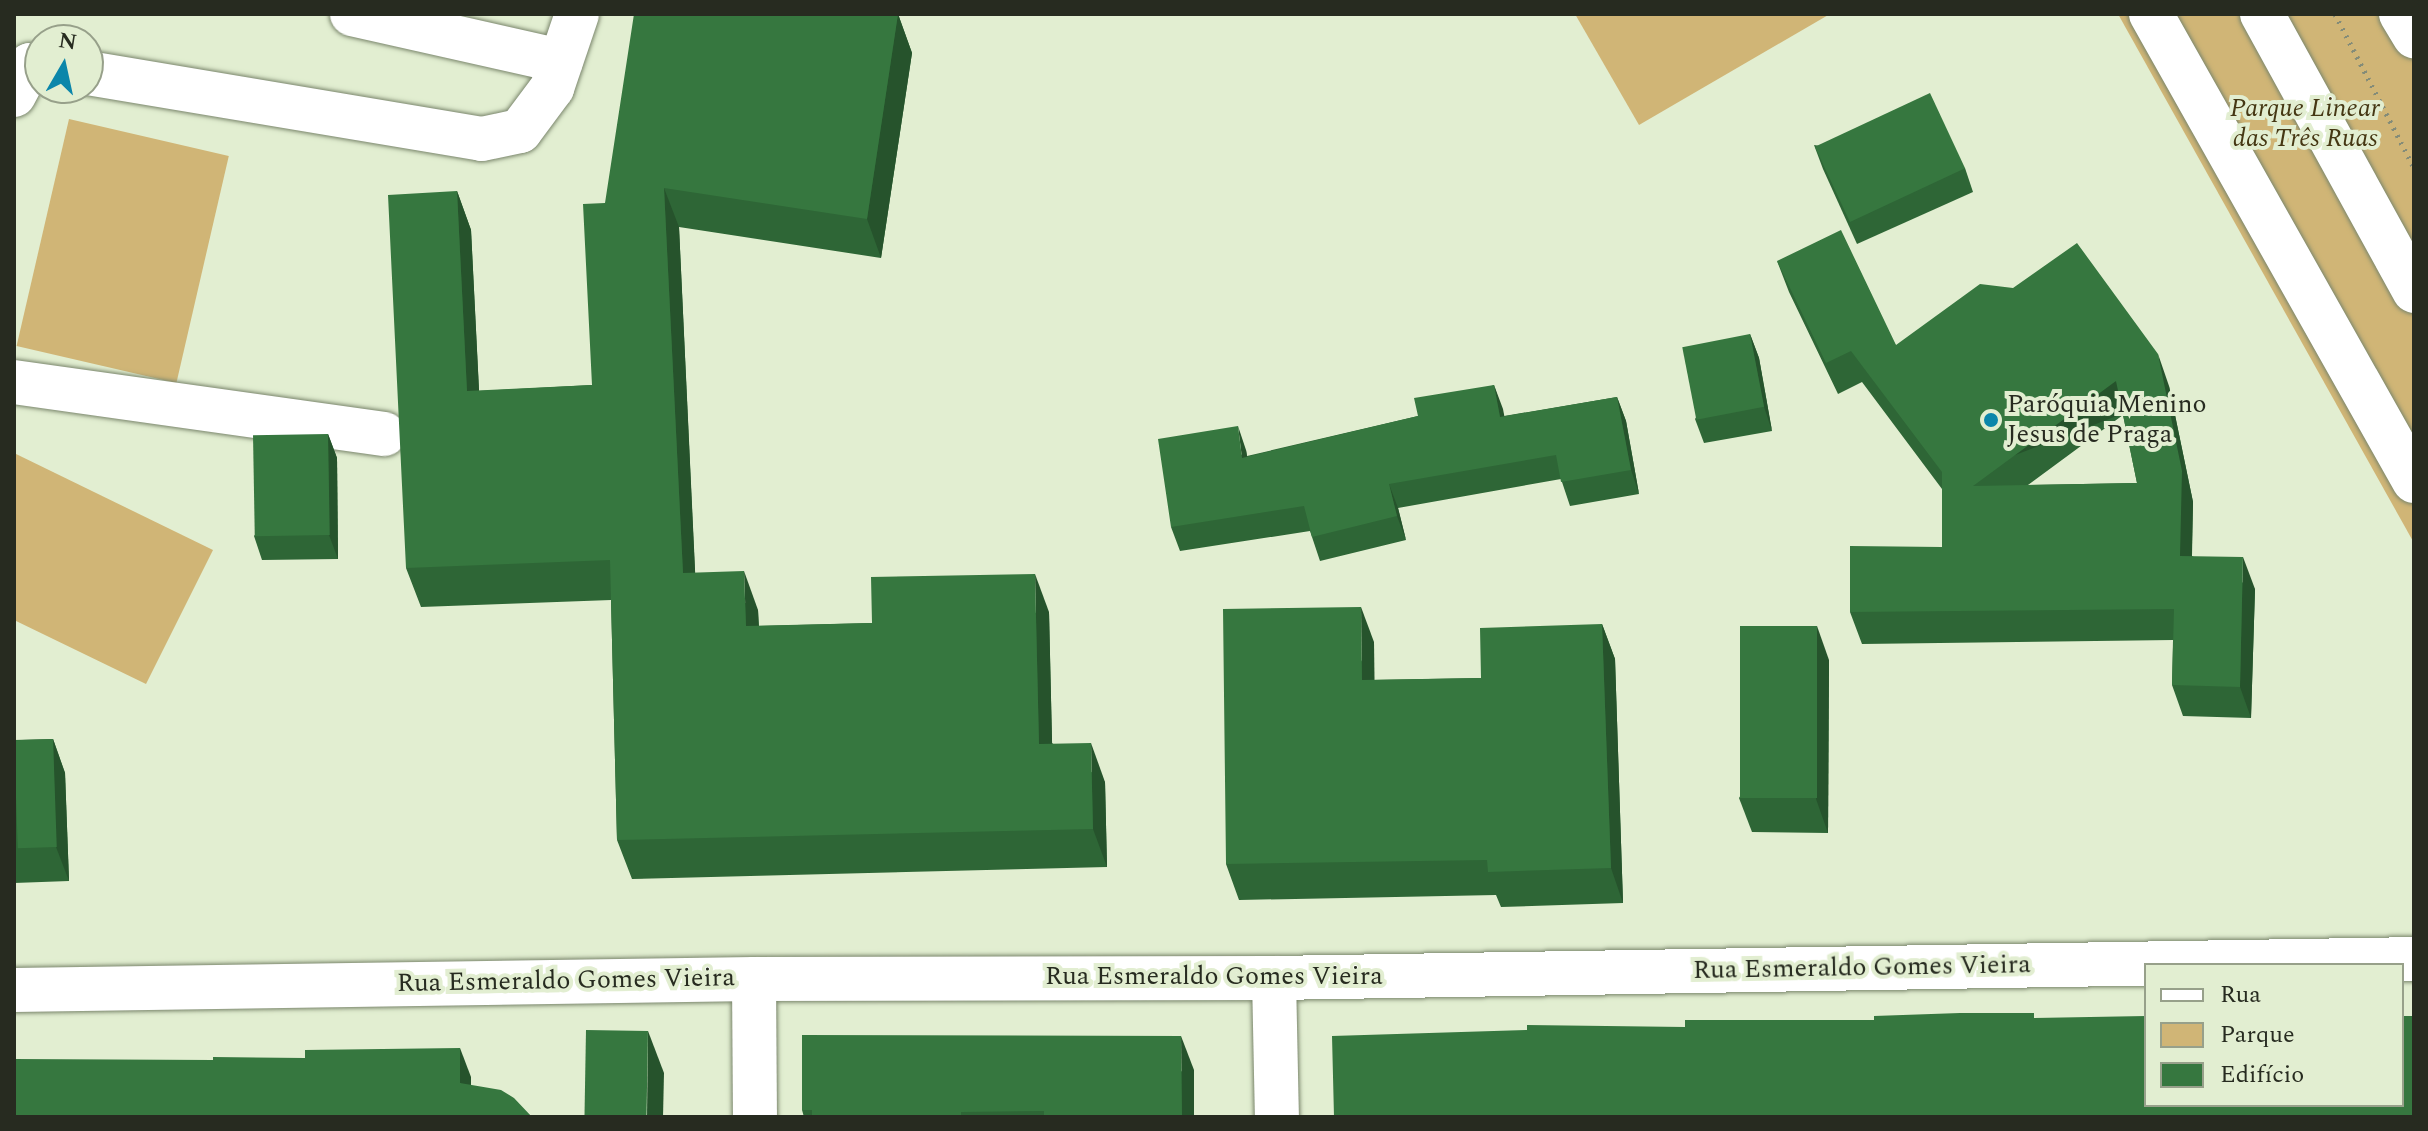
<!DOCTYPE html>
<html>
<head>
<meta charset="utf-8">
<style>
  body { margin:0 }
  #map { position:relative; width:2428px; height:1131px; overflow:hidden; background:#e2eed1; font-family:Spectral,serif }
  div>[style] { position:absolute }
  [style*='--x'] { left:calc(var(--x)*1px); top:calc(var(--y)*1px); width:calc(var(--w)*1px); rotate:calc(var(--a)*1deg) }
  .green>* { inset:0; background:#d0b576; transform-origin:0 0 }
  .path>* { height:5px; margin-top:-2.5px; transform-origin:0; background:repeating-linear-gradient(90deg,#848c78 0 2px,transparent 0 8px) }
  .roads { filter:drop-shadow(0 0 2px #7a866c) drop-shadow(0 0 2px #7a866c) }
  .minor>* { height:44px; margin:-22px; padding:0 22px; transform-origin:22px; border-radius:22px; background:#fff }
  .major>* { height:44px; margin:-22px; padding:0 22px; transform-origin:22px; border-radius:22px; background:#fff }
  .wall>* { inset:0; background:#2e6636 }
  .shaded-wall>* { inset:0; background:#26532c; transform-origin:0 0 }
  .building>* { inset:0; background:#36773f; transform-origin:0 0 }
  .dots>* { width:22px; height:22px; translate:-50% -50%; box-sizing:border-box; border:4px solid #e2eed1; border-radius:50% }
  span { translate:-50% -50%; white-space:nowrap; text-align:center; line-height:1.15; -webkit-text-stroke:8px #e2eed1; paint-order:stroke }
  .park-label { font-size:26px; color:#453713; font-style:italic }
  .poi-label { font-size:26px; color:#272b20 }
  .left { translate:0 -50%; text-align:left }
  .street-label { font-size:26px; color:#272b20 }
  .frame { position:absolute; inset:0; border:16px solid #272b20; pointer-events:none }
  .legend { position:absolute; left:2144px; top:963px; width:260px; height:144px; box-sizing:border-box; background:#e2eed1; border:2px solid #97a08a; margin:0; padding:10px 14px; list-style:none; font-size:24px; color:#272b20 }
  .legend li { display:flex; align-items:center; gap:16px; height:40px }
  .legend b { width:40px; border:2px solid #97a08a }
  .north { position:absolute; left:24px; top:24px; width:80px; height:80px; box-sizing:border-box; background:#e2eed1; border:2px solid #97a08a; border-radius:50%; rotate:9deg; font-size:22px; font-weight:700; line-height:32px; text-align:center; color:#272b20 }
  .north::after { content:''; display:block; margin:auto; width:28px; height:36px; background:#0b86aa; clip-path:polygon(50% 0,100% 100%,50% 72%,0 100%) }
</style>
</head>
<body>
<div id="map">
  <div class="green">
    <div style="clip-path:polygon(1575px 14px,1830px 14px,1639px 125px)"></div>
    <div style="clip-path:polygon(2118px 14px,2414px 14px,2414px 543px)"></div>
    <div style="left:69px;top:119px;width:164px;height:233px;rotate:13deg"></div>
    <div style="clip-path:polygon(14px 453px,213px 550px,146px 684px,14px 620px)"></div>
  </div>
  <div class="path">
    <div style="--x:2335;--y:14;--w:173;--a:62.8"></div>
  </div>
  <div class="roads">
    <div class="minor">
      <div style="--x:352;--y:14;--w:214;--a:12.7"></div>
      <div style="--x:2401;--y:14;--w:26;--a:59"></div>
      <div style="--x:88;--y:73;--w:399;--a:9.5"></div>
      <div style="--x:482;--y:139;--w:39;--a:-12"></div>
      <div style="--x:520;--y:131;--w:54;--a:-53.3"></div>
      <div style="--x:552;--y:88;--w:78;--a:-71.3"></div>
      <div style="--x:14;--y:95;--w:34;--a:-62"></div>
      <div style="--x:30;--y:65;--w:10;--a:11"></div>
      <div style="--x:14;--y:382;--w:374;--a:8"></div>
      <div style="--x:1274;--y:978;--w:139;--a:88.8"></div>
      <div style="--x:754;--y:979;--w:138;--a:89.6"></div>
      <div style="--x:14;--y:990;--w:740;--a:-0.85"></div>
      <div style="--x:754;--y:979;--w:520;--a:-0.11"></div>
      <div style="--x:1274;--y:978;--w:1140;--a:-0.95"></div>
    </div>
    <div class="major">
      <div style="--x:2151;--y:14;--w:536;--a:60.61"></div>
      <div style="--x:2262;--y:14;--w:316;--a:61.2"></div>
    </div>
  </div>
  <div class="wall">
    <div style="clip-path:polygon(898px 14px,912px 53px,881px 258px,679px 227px,695px 573px,758px 610px,759px 626px,872px 623px,1049px 612px,1052px 743px,1105px 782px,1107px 867px,632px 879px,617px 840px,611px 600px,421px 607px,406px 568px,457px 191px,471px 230px,479px 391px,592px 385px,605px 203px)"></div>
    <div style="clip-path:polygon(1814px 145px,1965px 168px,1973px 192px,1857px 244px,1823px 169px)"></div>
    <div style="clip-path:polygon(evenodd,1777px 261px,1896px 345px,2169px 386px,2193px 502px,2192px 556px,2255px 589px,2251px 718px,2183px 716px,2172px 685px,2173px 640px,1862px 644px,1850px 612px,1942px 547px,1942px 489px,1862px 382px,1838px 394px,1789px 292px,1777px 261px,2123px 415px,2137px 483px,2028px 485px,2123px 415px)"></div>
    <div style="clip-path:polygon(1750px 334px,1759px 358px,1772px 431px,1704px 443px,1695px 419px)"></div>
    <div style="clip-path:polygon(1494px 385px,1504px 416px,1617px 397px,1626px 421px,1639px 494px,1570px 506px,1561px 479px,1398px 508px,1406px 540px,1320px 561px,1310px 531px,1180px 551px,1171px 527px,1246px 450px,1247px 456px,1418px 416px)"></div>
    <div style="clip-path:polygon(328px 434px,337px 458px,338px 559px,262px 560px,254px 536px)"></div>
    <div style="clip-path:polygon(1602px 624px,1615px 659px,1623px 903px,1501px 907px,1496px 895px,1239px 900px,1226px 864px,1374px 642px,1374px 680px,1481px 678px)"></div>
    <div style="clip-path:polygon(1829px 660px,1828px 833px,1752px 832px,1739px 798px)"></div>
    <div style="clip-path:polygon(53px 739px,65px 773px,69px 881px,14px 883px,14px 740px)"></div>
    <div style="clip-path:polygon(1194px 1070px,1194px 1117px,804px 1117px,802px 1110px)"></div>
  </div>
  <div class="shaded-wall">
    <div style="clip-path:polygon(898px 14px,912px 53px,881px 258px,867px 219px)"></div>
    <div style="clip-path:polygon(664px 188px,679px 227px,697px 612px,683px 573px)"></div>
    <div style="clip-path:polygon(457px 191px,471px 230px,481px 430px,467px 391px)"></div>
    <div style="clip-path:polygon(1750px 334px,1759px 358px,1772px 431px,1764px 407px)"></div>
    <div style="clip-path:polygon(2158px 354px,2169px 386px,2193px 502px,2191px 587px,2180px 556px)"></div>
    <div style="left:2116px;top:381px;width:33px;height:177px;rotate:69deg"></div>
    <div style="clip-path:polygon(1494px 385px,1503px 409px,1509px 441px,1500px 417px)"></div>
    <div style="clip-path:polygon(1617px 397px,1626px 421px,1639px 494px,1631px 470px)"></div>
    <div style="clip-path:polygon(1238px 426px,1246px 450px,1251px 482px,1242px 458px)"></div>
    <div style="clip-path:polygon(328px 434px,337px 458px,338px 559px,329px 535px)"></div>
    <div style="clip-path:polygon(1389px 484px,1398px 508px,1406px 540px,1397px 516px)"></div>
    <div style="clip-path:polygon(2243px 557px,2255px 589px,2251px 718px,2240px 687px)"></div>
    <div style="clip-path:polygon(744px 571px,758px 610px,760px 665px,746px 626px)"></div>
    <div style="clip-path:polygon(1035px 574px,1049px 612px,1053px 782px,1039px 744px)"></div>
    <div style="clip-path:polygon(1361px 607px,1374px 642px,1375px 715px,1362px 680px)"></div>
    <div style="clip-path:polygon(1602px 624px,1615px 659px,1623px 903px,1611px 868px)"></div>
    <div style="clip-path:polygon(1817px 626px,1829px 660px,1828px 833px,1816px 799px)"></div>
    <div style="clip-path:polygon(53px 739px,65px 773px,69px 881px,56px 847px)"></div>
    <div style="clip-path:polygon(1091px 743px,1105px 782px,1107px 867px,1093px 829px)"></div>
    <div style="clip-path:polygon(648px 1031px,664px 1073px,663px 1117px,647px 1117px)"></div>
    <div style="clip-path:polygon(1181px 1036px,1194px 1070px,1194px 1117px,1182px 1117px)"></div>
    <div style="clip-path:polygon(460px 1048px,471px 1077px,471px 1113px,460px 1083px)"></div>
  </div>
  <div class="building">
    <div style="clip-path:polygon(634px 14px,898px 14px,867px 219px,664px 188px,683px 573px,744px 571px,746px 626px,872px 623px,871px 577px,1035px 574px,1039px 744px,1091px 743px,1093px 829px,617px 840px,610px 560px,406px 568px,388px 195px,457px 191px,467px 391px,592px 385px,583px 204px,605px 203px)"></div>
    <div style="left:1930px;top:93px;width:83px;height:127px;rotate:65deg"></div>
    <div style="clip-path:polygon(evenodd,1841px 230px,1896px 345px,1980px 284px,2013px 288px,2077px 243px,2158px 354px,2182px 471px,2180px 556px,2243px 557px,2240px 687px,2172px 685px,2174px 609px,1850px 612px,1850px 546px,1942px 547px,1942px 472px,1851px 351px,1826px 363px,1777px 261px,1841px 230px,2116px 381px,2137px 483px,1973px 486px,2116px 381px)"></div>
    <div style="left:1750px;top:334px;width:74px;height:69px;rotate:79deg"></div>
    <div style="clip-path:polygon(1494px 385px,1500px 417px,1617px 397px,1631px 470px,1561px 482px,1556px 455px,1389px 484px,1397px 516px,1312px 537px,1304px 506px,1171px 527px,1158px 439px,1238px 426px,1242px 458px,1418px 416px,1414px 398px)"></div>
    <div style="left:328px;top:434px;width:101px;height:75px;rotate:89deg"></div>
    <div style="clip-path:polygon(1361px 607px,1362px 680px,1481px 678px,1480px 628px,1602px 624px,1611px 868px,1488px 872px,1487px 860px,1226px 864px,1223px 609px)"></div>
    <div style="left:1740px;top:626px;width:77px;height:172px"></div>
    <div style="left:53px;top:739px;width:108px;height:39px;rotate:88deg"></div>
    <div style="clip-path:polygon(1960px 1013px,2034px 1013px,2034px 1018px,2146px 1016px,2146px 1105px,2402px 1105px,2402px 1016px,2414px 1016px,2414px 1117px,1334px 1117px,1332px 1036px,1527px 1030px,1527px 1025px,1685px 1027px,1685px 1020px,1874px 1020px,1874px 1016px)"></div>
    <div style="left:586px;top:1030px;width:62px;height:87px;rotate:1deg"></div>
    <div style="clip-path:polygon(802px 1035px,1181px 1036px,1182px 1117px,1044px 1117px,1044px 1111px,961px 1112px,961px 1117px,812px 1117px,812px 1110px,802px 1110px)"></div>
    <div style="clip-path:polygon(460px 1048px,460px 1083px,501px 1090px,514px 1098px,532px 1117px,14px 1117px,14px 1054px,15px 1059px,213px 1060px,213px 1057px,305px 1058px,305px 1050px)"></div>
  </div>
  <div class="dots">
    <div style="left:1991px;top:420px;background:#0b86aa"></div>
  </div>
  <div class="park-label">
    <span style="left:2305px;top:124px">Parque Linear<br>das Três Ruas</span>
  </div>
  <div class="poi-label">
    <span class="left" style="left:2007px;top:420px">Paróquia Menino<br>Jesus de Praga</span>
  </div>
  <div class="street-label">
    <span style="left:1862px;top:968px;rotate:-1deg">Rua Esmeraldo Gomes Vieira</span>
    <span style="left:1214px;top:977px">Rua Esmeraldo Gomes Vieira</span>
    <span style="left:566px;top:981px;rotate:-1deg">Rua Esmeraldo Gomes Vieira</span>
  </div>
  <div class="frame"></div>
  <ul class="legend">
  <li><b style="height:10px;background:#fff"></b>Rua</li>
  <li><b style="height:22px;background:#d0b576"></b>Parque</li>
  <li><b style="height:22px;background:#36773f"></b>Edifício</li>
  </ul>
  <div class="north">N</div>
</div>
</body>
</html>
